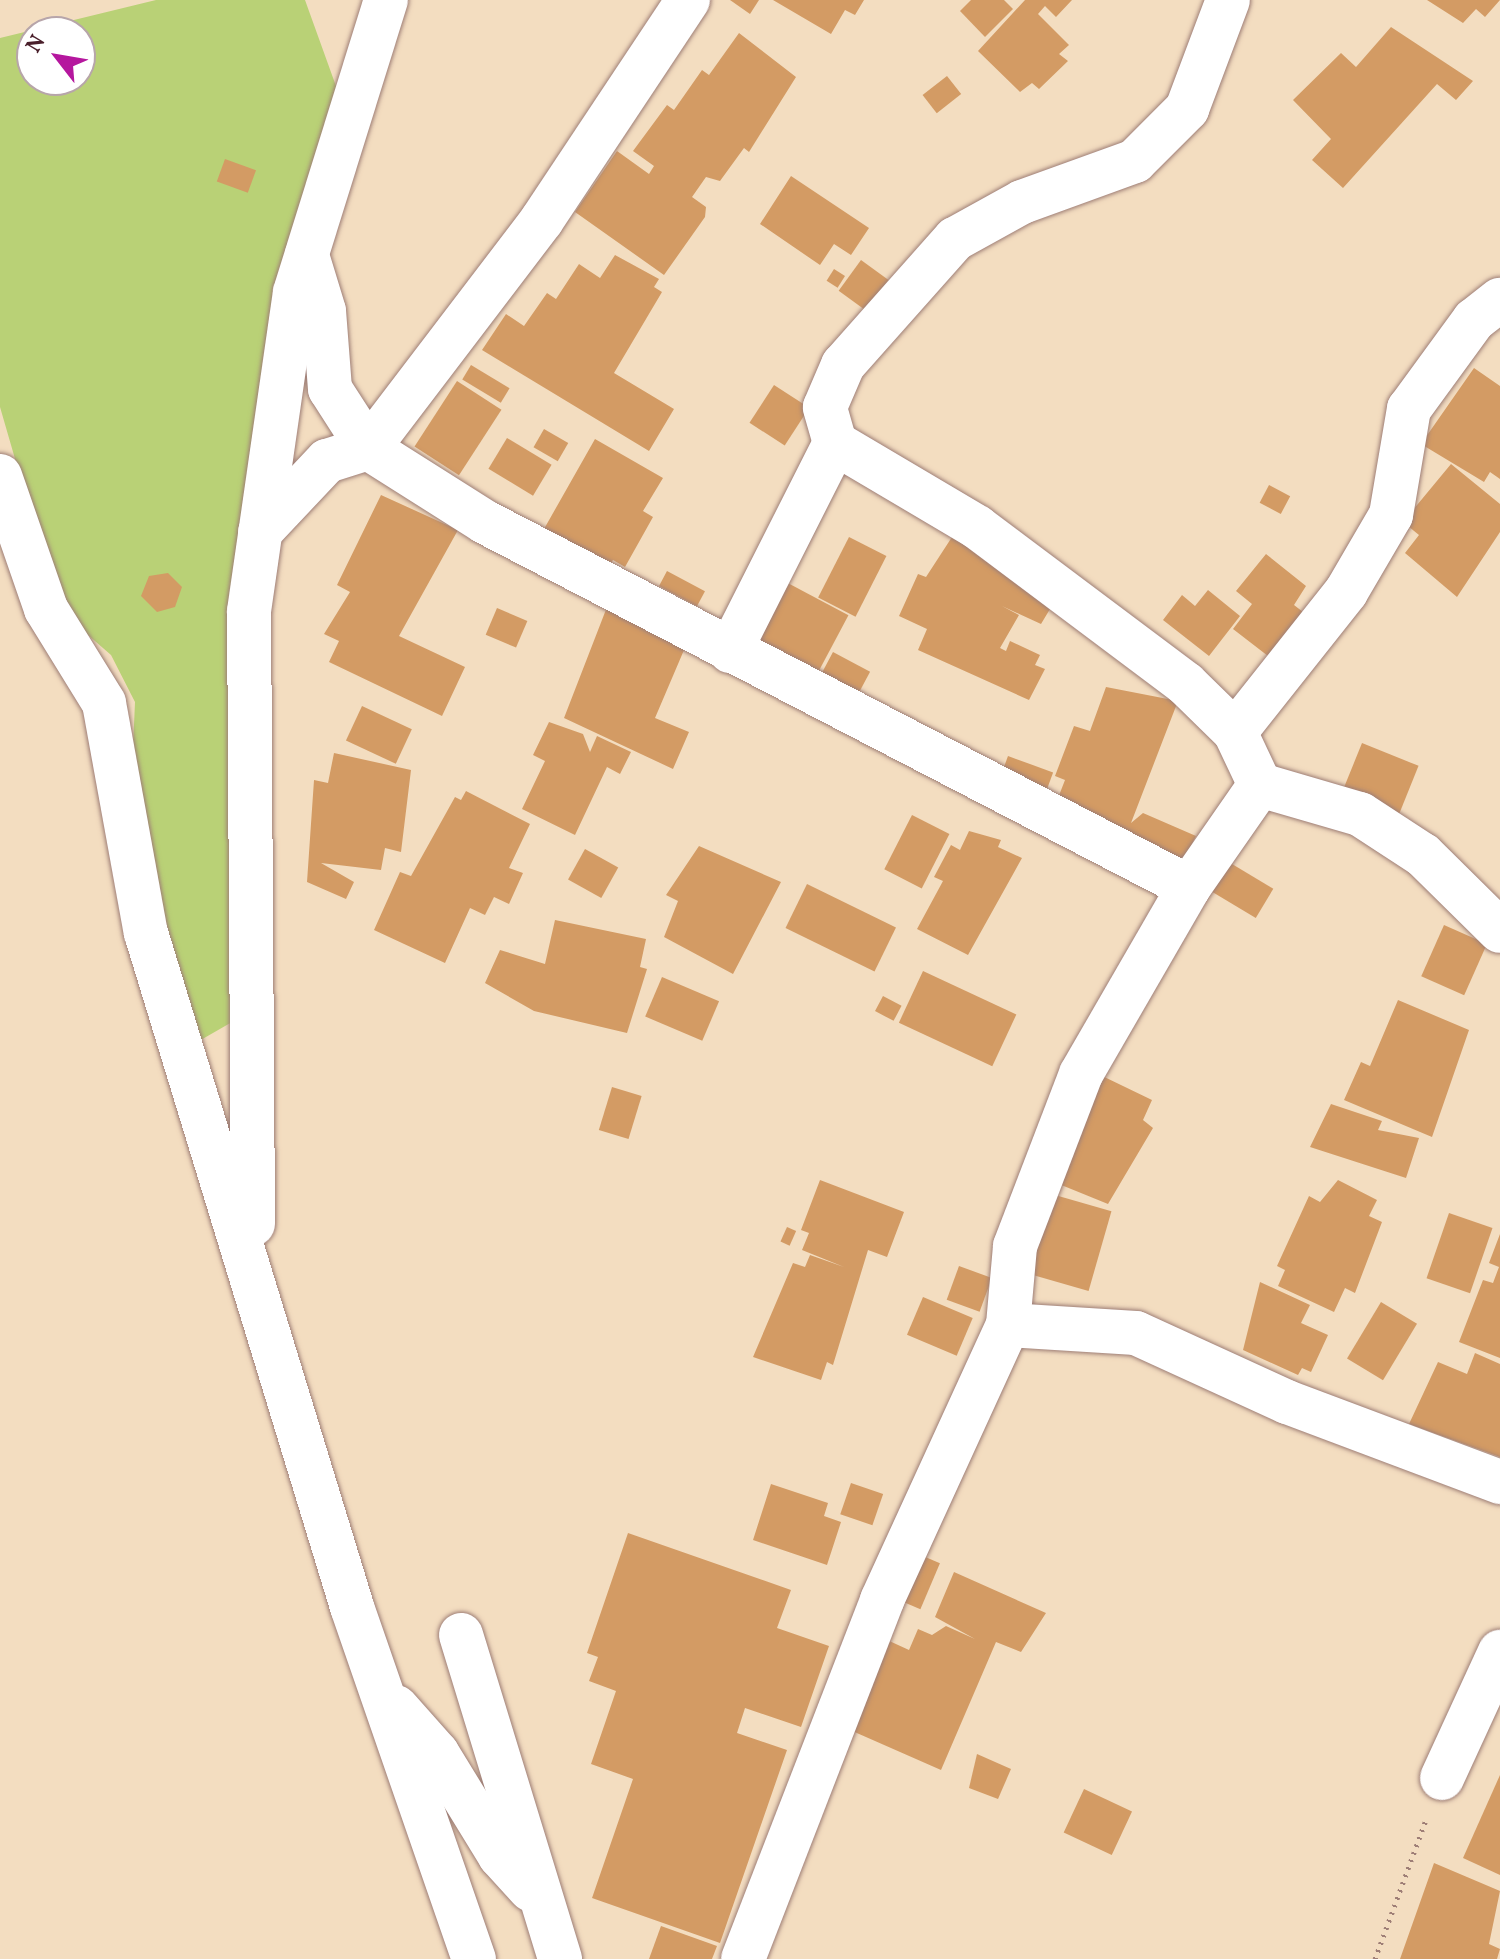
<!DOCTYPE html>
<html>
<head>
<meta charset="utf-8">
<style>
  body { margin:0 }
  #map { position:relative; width:1500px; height:1959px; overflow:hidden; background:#f3ddc0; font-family:Vollkorn,serif }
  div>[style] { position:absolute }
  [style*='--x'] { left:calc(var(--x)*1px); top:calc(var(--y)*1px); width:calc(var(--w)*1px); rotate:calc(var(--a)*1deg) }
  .green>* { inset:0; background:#b9d176 }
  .building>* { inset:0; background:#d39b64; transform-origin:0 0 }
  .path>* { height:5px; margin-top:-2.5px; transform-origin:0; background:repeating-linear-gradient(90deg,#9e7e76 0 2px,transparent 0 8px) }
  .roads { filter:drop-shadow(0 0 2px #9e7e76) drop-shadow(0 0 2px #9e7e76) }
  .minor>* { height:44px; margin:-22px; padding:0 22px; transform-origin:22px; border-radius:22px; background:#fff }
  span { translate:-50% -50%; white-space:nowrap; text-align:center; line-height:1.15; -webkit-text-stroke:6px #fff; paint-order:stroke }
  .north { position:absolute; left:16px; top:16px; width:80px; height:80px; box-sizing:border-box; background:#fff; border:2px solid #b7a5aa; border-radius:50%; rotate:301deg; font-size:22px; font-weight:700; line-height:32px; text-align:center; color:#4a1f2b }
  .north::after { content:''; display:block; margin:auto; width:28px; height:36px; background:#b5179e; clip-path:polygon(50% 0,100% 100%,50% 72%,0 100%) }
</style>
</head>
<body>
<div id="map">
  <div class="green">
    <div style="clip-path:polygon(evenodd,156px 0,305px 0,341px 100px,245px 587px,246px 1014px,199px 1041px,148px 857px,133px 748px,135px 702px,111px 655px,80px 628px,42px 552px,0 407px,0 38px,156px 0,32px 32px,80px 32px,80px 80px,32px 80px,32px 32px)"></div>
  </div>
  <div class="building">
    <div style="clip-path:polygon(730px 0,759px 0,750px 14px)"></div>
    <div style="clip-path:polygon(773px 0,864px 0,855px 15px,845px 10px,831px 34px)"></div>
    <div style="clip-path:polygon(971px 0,1004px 0,1013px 9px,985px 37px,960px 11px)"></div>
    <div style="clip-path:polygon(1025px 0,1072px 0,1056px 17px,1045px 6px,1038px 14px,1069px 45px,1059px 54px,1068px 61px,1039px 89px,1032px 83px,1020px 92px,978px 51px)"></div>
    <div style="clip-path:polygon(1427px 0,1500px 0,1485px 17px,1476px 9px,1463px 23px)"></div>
    <div style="clip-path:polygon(1391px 27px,1473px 81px,1456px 100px,1437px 84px,1343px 188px,1312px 160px,1331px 139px,1293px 100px,1341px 53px,1356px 67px)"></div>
    <div style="clip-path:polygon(739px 33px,796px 77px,749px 152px,744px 148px,720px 181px,706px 177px,692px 197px,706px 207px,705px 217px,664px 275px,575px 212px,617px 151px,649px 174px,654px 166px,633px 151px,667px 105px,674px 110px,702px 70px,709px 75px)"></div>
    <div style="left:947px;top:76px;width:23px;height:31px;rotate:52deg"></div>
    <div style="left:225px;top:159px;width:33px;height:24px;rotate:20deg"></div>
    <div style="clip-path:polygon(791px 176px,869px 228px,851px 255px,834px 244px,820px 265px,760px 224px)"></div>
    <div style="clip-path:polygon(615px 255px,659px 279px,654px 287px,662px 292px,614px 373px,674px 409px,649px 451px,482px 350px,506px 314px,524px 326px,547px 293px,556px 299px,579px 264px,600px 278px)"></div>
    <div style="left:861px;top:260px;width:34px;height:38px;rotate:36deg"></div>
    <div style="left:834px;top:269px;width:13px;height:14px;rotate:32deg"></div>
    <div style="left:471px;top:365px;width:45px;height:17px;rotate:31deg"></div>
    <div style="clip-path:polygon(1474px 368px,1500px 386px,1500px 479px,1490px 472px,1484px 482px,1421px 444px)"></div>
    <div style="left:457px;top:381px;width:53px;height:78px;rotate:33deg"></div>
    <div style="left:774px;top:385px;width:42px;height:45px;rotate:33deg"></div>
    <div style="left:544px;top:429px;width:28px;height:21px;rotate:30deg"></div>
    <div style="left:507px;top:438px;width:52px;height:36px;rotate:31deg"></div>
    <div style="clip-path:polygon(595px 439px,663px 478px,643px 511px,653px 517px,625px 567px,613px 560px,609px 566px,544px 529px)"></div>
    <div style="clip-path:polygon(1451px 464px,1500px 504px,1500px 532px,1457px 597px,1405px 553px,1419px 535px,1403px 522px)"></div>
    <div style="left:1269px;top:485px;width:24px;height:20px;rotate:28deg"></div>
    <div style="clip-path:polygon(381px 495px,458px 530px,399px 636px,465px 667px,442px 716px,329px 662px,339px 641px,324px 634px,350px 592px,337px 585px)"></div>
    <div style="left:849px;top:537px;width:42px;height:68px;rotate:27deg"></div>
    <div style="clip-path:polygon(952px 537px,1053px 604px,1041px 624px,1002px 606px,1019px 615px,1000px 648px,1006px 651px,1010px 641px,1040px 655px,1035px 665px,1045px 669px,1029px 700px,918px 650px,927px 629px,899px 616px,918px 574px,926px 577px)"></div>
    <div style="clip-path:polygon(1266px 554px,1306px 586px,1294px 605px,1303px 612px,1268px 656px,1233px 629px,1252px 604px,1236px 591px)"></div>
    <div style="left:667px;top:571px;width:43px;height:17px;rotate:28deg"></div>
    <div style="clip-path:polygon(168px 573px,182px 587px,175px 607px,157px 612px,141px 596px,149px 576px)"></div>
    <div style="left:784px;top:581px;width:73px;height:81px;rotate:28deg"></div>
    <div style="clip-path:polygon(1208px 590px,1240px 616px,1209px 656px,1163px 620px,1182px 595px,1195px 606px)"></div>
    <div style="clip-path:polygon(607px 607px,687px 643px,655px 718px,689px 732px,673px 769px,564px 718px)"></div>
    <div style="left:497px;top:608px;width:33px;height:29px;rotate:23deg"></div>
    <div style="left:833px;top:652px;width:42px;height:42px;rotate:28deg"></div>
    <div style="clip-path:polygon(1106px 687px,1178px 701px,1131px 823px,1143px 813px,1196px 836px,1179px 870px,1053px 811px,1065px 780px,1055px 776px,1074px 726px,1090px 731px)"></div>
    <div style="left:362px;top:706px;width:55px;height:38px;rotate:25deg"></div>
    <div style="clip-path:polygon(549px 722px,583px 734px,590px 752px,597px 736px,631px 752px,620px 774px,607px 767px,575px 835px,522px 809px,545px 761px,533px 755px)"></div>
    <div style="left:1362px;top:743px;width:61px;height:54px;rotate:22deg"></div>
    <div style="clip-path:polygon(334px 753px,411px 770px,401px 852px,385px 848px,381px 870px,321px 863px,354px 882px,346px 899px,307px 882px,314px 780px,328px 783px)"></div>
    <div style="left:1008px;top:756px;width:48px;height:30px;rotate:20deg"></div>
    <div style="clip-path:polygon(466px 791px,530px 824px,509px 868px,523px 873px,509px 904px,494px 897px,485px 915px,470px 908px,445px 963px,374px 930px,400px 872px,411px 876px,455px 797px,461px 800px)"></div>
    <div style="left:912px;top:815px;width:42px;height:61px;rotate:27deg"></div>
    <div style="clip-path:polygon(969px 831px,1001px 840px,998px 847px,1022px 858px,968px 955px,917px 929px,943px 881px,934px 877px,951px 845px,960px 850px)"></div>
    <div style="clip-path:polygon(699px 846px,781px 882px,733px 974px,664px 937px,678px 901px,666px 895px)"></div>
    <div style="left:585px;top:849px;width:38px;height:35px;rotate:29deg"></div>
    <div style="left:1227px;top:861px;width:54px;height:34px;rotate:31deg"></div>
    <div style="left:807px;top:884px;width:99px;height:49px;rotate:26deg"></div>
    <div style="clip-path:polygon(555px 920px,646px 939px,640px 967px,647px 969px,627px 1033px,534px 1011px,485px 983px,500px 950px,545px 964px)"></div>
    <div style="left:1444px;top:925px;width:47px;height:56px;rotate:24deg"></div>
    <div style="left:923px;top:971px;width:103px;height:57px;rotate:25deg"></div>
    <div style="left:662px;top:977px;width:62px;height:43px;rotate:23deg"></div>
    <div style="left:883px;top:996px;width:21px;height:17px;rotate:28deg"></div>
    <div style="clip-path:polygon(1398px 1000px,1469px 1030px,1432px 1137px,1344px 1100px,1361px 1062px,1370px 1066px)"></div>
    <div style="clip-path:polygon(1094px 1072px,1152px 1100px,1143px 1120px,1153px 1128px,1108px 1204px,1049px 1180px)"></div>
    <div style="left:612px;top:1087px;width:31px;height:45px;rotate:17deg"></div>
    <div style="clip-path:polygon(1331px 1104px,1382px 1121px,1378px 1130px,1419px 1138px,1406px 1178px,1310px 1147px)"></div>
    <div style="clip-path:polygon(820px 1180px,904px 1212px,887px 1257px,868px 1250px,833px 1365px,827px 1362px,821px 1380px,753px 1357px,793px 1263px,805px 1267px,810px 1255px,844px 1267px,802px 1250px,809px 1233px,801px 1230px)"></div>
    <div style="clip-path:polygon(1338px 1180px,1377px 1200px,1369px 1216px,1382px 1222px,1355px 1293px,1345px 1288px,1334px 1312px,1278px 1286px,1285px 1270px,1277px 1266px,1309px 1196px,1320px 1202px)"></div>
    <div style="left:1048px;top:1193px;width:66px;height:83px;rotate:16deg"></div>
    <div style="left:1449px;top:1213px;width:46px;height:69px;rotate:19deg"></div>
    <div style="left:787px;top:1227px;width:10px;height:16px;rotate:24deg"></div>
    <div style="clip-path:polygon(1500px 1234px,1500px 1358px,1459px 1342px,1483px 1280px,1493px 1283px,1499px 1267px,1489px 1263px)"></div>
    <div style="left:959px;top:1266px;width:35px;height:36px;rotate:20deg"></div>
    <div style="clip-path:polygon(1260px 1282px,1310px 1305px,1301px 1323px,1328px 1335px,1311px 1372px,1302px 1368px,1298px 1375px,1243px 1350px)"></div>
    <div style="left:923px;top:1297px;width:54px;height:41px;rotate:23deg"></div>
    <div style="left:1381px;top:1302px;width:42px;height:66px;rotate:31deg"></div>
    <div style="clip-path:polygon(1475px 1353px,1500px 1364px,1500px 1457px,1409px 1424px,1438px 1362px,1467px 1374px)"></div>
    <div style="left:851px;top:1483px;width:34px;height:33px;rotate:19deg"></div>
    <div style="clip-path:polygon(771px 1484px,828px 1503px,824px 1516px,841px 1522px,827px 1565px,753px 1540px)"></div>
    <div style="clip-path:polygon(628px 1533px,791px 1590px,777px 1628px,829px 1646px,801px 1727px,745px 1708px,737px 1733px,787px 1750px,720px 1943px,592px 1898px,633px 1779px,591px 1764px,616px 1691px,589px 1681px,598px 1657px,587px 1653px)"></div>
    <div style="left:916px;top:1553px;width:26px;height:50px;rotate:23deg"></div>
    <div style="clip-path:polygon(954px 1572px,1046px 1613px,1021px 1652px,996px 1642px,941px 1770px,850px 1730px,885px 1639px,909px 1650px,918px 1629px,932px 1635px,946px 1626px,975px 1639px,935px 1617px)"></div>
    <div style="clip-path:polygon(977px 1754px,1011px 1769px,998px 1799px,969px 1788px)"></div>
    <div style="clip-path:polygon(1500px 1775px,1500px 1875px,1463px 1858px)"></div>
    <div style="left:1084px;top:1789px;width:53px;height:48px;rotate:25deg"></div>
    <div style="clip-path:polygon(1434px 1863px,1500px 1891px,1489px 1944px,1500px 1949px,1497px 1959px,1400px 1959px)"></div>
    <div style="clip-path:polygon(661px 1926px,717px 1946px,712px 1959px,649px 1959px)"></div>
  </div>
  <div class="path">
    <div style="--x:1375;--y:1959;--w:151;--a:-69.9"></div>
  </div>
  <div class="roads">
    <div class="minor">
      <div style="--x:688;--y:0;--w:264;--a:123.6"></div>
      <div style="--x:542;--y:220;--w:287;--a:127.3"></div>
      <div style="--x:368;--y:448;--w:138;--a:32.3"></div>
      <div style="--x:485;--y:522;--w:793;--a:27.41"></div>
      <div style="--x:835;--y:443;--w:165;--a:30.6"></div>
      <div style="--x:977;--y:527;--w:261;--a:36.9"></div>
      <div style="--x:1186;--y:684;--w:69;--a:44.4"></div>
      <div style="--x:1235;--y:732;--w:59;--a:64.7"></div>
      <div style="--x:0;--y:476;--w:141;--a:70.9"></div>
      <div style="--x:46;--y:609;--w:110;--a:58.3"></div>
      <div style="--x:104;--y:703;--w:234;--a:79.7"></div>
      <div style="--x:146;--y:933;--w:705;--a:73"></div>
      <div style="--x:352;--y:1607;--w:373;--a:70.9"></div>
      <div style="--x:260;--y:532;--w:98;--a:-46.7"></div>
      <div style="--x:327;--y:461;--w:43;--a:-17.6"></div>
      <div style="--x:368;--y:448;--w:70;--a:-122.8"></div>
      <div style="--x:330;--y:389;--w:78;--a:-94.4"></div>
      <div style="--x:324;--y:311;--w:59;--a:-106.9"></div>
      <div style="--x:730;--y:651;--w:233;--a:-63.2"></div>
      <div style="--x:835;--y:443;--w:37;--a:-106"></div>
      <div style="--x:825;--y:407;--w:46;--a:-66.8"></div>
      <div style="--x:843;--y:365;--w:169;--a:-48.4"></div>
      <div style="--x:955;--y:239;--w:77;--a:-28.9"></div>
      <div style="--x:1022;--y:202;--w:120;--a:-19.9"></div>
      <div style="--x:1135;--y:161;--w:74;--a:-45"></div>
      <div style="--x:1187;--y:109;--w:116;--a:-69.4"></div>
      <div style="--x:1235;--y:732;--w:179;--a:-51.6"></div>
      <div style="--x:1346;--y:592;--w:89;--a:-59.7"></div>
      <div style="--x:1391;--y:515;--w:108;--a:-80.4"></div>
      <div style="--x:1409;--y:409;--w:110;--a:-53.9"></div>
      <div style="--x:1474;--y:320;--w:33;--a:-38"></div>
      <div style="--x:253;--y:1224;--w:613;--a:-90.37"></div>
      <div style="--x:249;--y:611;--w:322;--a:-81.8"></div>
      <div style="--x:295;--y:292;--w:306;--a:-72.7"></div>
      <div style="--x:1008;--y:1325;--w:128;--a:3.6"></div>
      <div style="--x:1136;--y:1333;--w:166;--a:24.6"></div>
      <div style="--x:1287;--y:1402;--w:228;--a:20.6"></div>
      <div style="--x:461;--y:1635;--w:339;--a:73"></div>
      <div style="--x:396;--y:1707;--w:62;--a:48.3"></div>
      <div style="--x:437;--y:1753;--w:121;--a:58.5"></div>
      <div style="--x:500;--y:1856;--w:45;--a:47.7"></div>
      <div style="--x:1442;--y:1778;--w:139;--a:-65.3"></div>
      <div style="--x:743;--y:1959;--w:385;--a:-68.8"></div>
      <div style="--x:882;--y:1600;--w:302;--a:-65.4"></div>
      <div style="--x:1008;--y:1325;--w:79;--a:-84.9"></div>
      <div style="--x:1015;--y:1246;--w:184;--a:-69"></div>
      <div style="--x:1081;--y:1074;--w:216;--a:-60"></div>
      <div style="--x:1189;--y:887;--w:124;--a:-55.2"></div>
      <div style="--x:1260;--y:785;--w:104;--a:16.2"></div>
      <div style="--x:1360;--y:814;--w:75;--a:33.1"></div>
      <div style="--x:1423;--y:855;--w:108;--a:44.6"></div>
    </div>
  </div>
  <div class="north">N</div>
</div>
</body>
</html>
